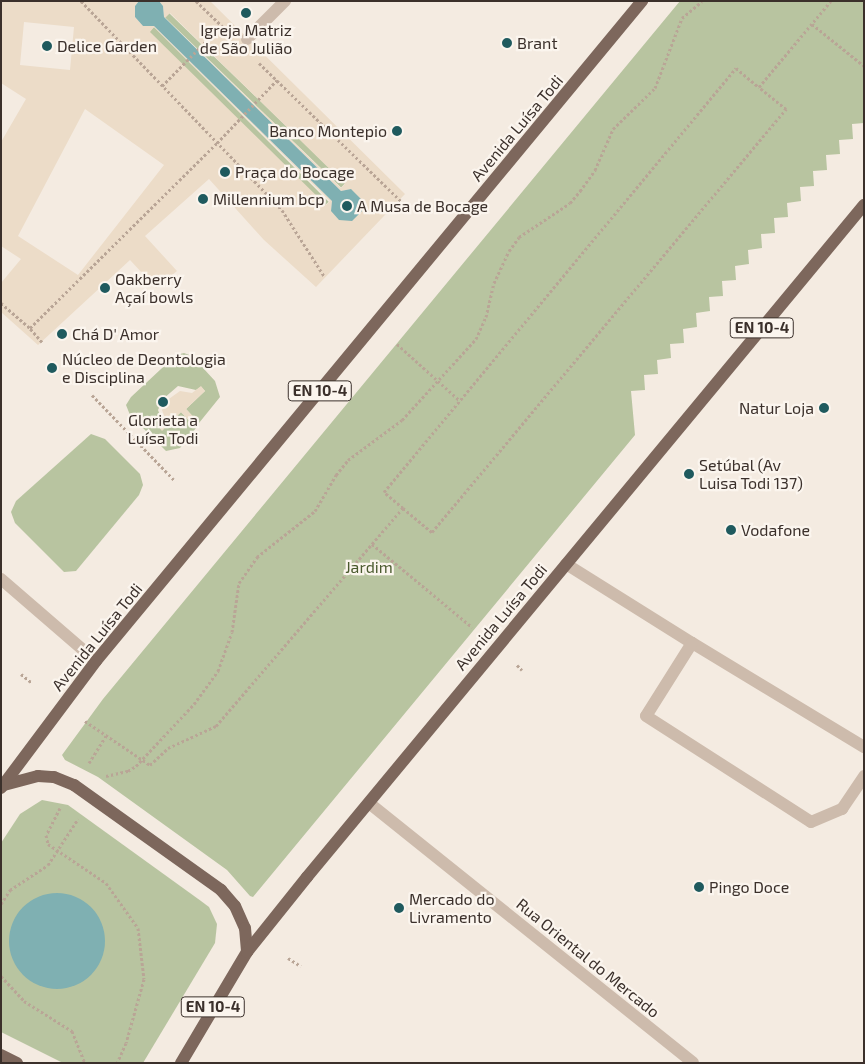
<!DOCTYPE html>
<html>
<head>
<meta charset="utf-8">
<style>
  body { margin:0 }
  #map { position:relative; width:865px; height:1064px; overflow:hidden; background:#f4ebe1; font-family:"Exo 2",sans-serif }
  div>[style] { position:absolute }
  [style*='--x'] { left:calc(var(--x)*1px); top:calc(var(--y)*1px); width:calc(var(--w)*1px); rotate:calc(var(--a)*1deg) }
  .green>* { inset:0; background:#b8c4a0; transform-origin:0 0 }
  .plaza>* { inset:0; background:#ecdcc8 }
  .water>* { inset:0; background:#7fb0b2 }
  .round { border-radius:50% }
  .path>* { height:3px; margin-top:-1.5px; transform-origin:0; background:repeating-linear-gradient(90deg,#b9a596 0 2.5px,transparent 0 5px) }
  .service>* { height:12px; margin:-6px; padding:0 6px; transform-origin:6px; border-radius:6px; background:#cdbbac }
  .pedestrian>* { height:12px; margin:-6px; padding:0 6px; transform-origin:6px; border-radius:6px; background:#cdbbac }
  .minor>* { height:12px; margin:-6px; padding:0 6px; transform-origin:6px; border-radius:6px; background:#cdbbac }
  .primary>* { height:12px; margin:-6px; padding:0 6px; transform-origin:6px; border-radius:6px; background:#7d675c }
  .dots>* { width:14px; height:14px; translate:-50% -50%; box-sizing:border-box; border:2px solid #fbf5ee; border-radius:50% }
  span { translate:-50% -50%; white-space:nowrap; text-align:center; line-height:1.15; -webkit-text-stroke:4.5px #fbf5ee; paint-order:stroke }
  .shield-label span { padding:1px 4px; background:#fbf5ee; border:1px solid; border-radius:4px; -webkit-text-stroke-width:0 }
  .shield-label { font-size:15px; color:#3b302b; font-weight:700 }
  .poi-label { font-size:16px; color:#3b302b }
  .left { translate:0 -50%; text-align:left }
  .right { translate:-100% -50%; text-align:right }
  .street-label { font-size:16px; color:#3b302b }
  .park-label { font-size:16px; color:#4a5a2e }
  .frame { position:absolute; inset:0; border:2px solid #3b302b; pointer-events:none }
</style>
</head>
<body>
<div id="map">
  <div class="green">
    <div style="clip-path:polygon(680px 1px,864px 1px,864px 123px,852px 124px,853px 139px,839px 140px,840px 154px,826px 155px,827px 170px,813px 171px,814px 186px,800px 187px,801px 201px,787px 203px,788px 217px,774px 218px,775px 233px,761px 234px,762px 248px,748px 250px,749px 264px,735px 266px,736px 280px,722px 281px,723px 296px,709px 297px,710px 311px,696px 313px,697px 327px,683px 329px,684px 343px,670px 344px,671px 358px,657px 360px,658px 374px,644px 375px,645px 390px,631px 391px,635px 435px,253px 897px,250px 896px,227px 870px,98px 777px,65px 760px,62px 755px,103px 699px)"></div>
    <div style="left:169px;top:13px;width:245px;height:6px;rotate:44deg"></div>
    <div style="left:154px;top:27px;width:247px;height:7px;rotate:45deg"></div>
    <div style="clip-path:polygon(184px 353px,192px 356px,215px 381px,220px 397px,199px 423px,186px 409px,205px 391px,201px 387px,196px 390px,178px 386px,163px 399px,158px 410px,162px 421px,158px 426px,162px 430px,181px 412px,196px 428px,180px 448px,166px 451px,130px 415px,126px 405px,131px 397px,176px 355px)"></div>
    <div style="clip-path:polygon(91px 434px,105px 439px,140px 474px,143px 485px,139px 495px,76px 571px,64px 572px,15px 523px,11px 512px,16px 501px)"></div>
    <div style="clip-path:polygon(42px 800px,68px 805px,201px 901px,209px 907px,217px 924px,215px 943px,143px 1063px,63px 1063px,1px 1032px,1px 843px,20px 814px)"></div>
  </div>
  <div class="plaza">
    <div style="clip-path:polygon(evenodd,1px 1px,139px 1px,135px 6px,135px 17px,143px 26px,154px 26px,332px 201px,331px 211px,351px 189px,341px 191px,164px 17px,163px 6px,159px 1px,210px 1px,405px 194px,316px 287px,264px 240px,209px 179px,145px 236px,177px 271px,156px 288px,130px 260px,38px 345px,1px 312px,1px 283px,21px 259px,1px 246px,1px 142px,26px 99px,1px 83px,1px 1px,170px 13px,345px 184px,341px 188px,165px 18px,170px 13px,1px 1px,24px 22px,74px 27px,70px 70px,20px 65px,24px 22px,1px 1px,154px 27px,330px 201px,326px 205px,150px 32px,154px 27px,1px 1px,85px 109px,164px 165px,78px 275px,18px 236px,85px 109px)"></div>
    <div style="clip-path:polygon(201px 386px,205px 391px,186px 409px,199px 423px,196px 428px,181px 412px,162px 431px,158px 426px,165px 418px,162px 410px,166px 401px,180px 391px,192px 393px)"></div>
  </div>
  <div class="water">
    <div style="clip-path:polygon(139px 1px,159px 1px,163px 6px,164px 17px,341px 191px,351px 189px,361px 199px,362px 211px,352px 221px,339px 220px,331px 211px,332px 201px,154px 26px,143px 26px,135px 17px,135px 6px)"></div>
    <div class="round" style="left:9px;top:893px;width:96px;height:96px"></div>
  </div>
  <div class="path">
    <div style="--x:81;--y:1;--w:290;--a:46.1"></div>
    <div style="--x:282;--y:210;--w:78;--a:57.5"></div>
    <div style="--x:196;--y:1;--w:37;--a:44"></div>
    <div style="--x:812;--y:24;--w:67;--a:38.9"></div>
    <div style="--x:259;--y:63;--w:209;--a:44.2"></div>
    <div style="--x:162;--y:86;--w:84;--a:-45.5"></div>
    <div style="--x:1;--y:303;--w:38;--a:41"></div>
    <div style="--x:42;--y:342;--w:18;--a:-131"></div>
    <div style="--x:30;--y:328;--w:263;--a:-44.7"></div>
    <div style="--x:217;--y:143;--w:87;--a:-46.4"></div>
    <div style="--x:397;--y:344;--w:85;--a:42.1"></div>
    <div style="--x:92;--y:395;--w:120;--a:46"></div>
    <div style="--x:403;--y:508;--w:25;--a:-140"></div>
    <div style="--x:384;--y:492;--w:551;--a:-50.3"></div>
    <div style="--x:736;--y:68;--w:30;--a:40"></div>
    <div style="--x:372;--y:544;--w:130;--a:39.7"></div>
    <div style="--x:517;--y:665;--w:7;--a:45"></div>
    <div style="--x:21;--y:674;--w:13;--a:39"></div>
    <div style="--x:85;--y:721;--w:78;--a:34.1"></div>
    <div style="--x:150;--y:765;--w:25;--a:-43"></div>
    <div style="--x:168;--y:748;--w:53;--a:-24.6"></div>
    <div style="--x:216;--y:726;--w:287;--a:-49.4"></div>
    <div style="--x:403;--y:508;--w:38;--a:40"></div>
    <div style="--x:432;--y:532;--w:552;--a:-50.07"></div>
    <div style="--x:786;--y:109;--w:35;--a:-141"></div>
    <div style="--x:759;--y:87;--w:112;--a:-50.1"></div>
    <div style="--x:89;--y:763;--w:32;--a:-58"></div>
    <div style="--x:106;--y:776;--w:23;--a:-13"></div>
    <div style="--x:128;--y:771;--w:9;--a:-32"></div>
    <div style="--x:136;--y:766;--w:85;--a:-46.9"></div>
    <div style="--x:194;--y:704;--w:41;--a:-54"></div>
    <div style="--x:218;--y:671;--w:41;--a:-70.3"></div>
    <div style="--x:232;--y:632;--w:49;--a:-81.9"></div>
    <div style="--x:239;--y:583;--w:32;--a:-55"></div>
    <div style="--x:257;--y:557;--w:74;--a:-38.4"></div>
    <div style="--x:315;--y:511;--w:42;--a:-59.7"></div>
    <div style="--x:336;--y:475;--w:19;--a:-51"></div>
    <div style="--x:348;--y:460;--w:67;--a:-36.5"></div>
    <div style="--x:402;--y:420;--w:110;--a:-47.6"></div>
    <div style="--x:476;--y:339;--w:24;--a:-66"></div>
    <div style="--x:486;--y:317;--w:35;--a:-77"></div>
    <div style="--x:494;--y:283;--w:35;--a:-65"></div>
    <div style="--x:509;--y:251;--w:17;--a:-54"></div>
    <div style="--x:519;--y:237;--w:61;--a:-33.7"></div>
    <div style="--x:570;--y:203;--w:16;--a:-50"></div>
    <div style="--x:580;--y:191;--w:26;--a:-54"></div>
    <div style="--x:595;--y:170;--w:45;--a:-66.3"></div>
    <div style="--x:613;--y:129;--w:59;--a:-44.3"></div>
    <div style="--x:655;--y:88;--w:75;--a:-68.9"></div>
    <div style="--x:682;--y:18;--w:26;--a:-40"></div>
    <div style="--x:60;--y:808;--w:30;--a:117"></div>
    <div style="--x:46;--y:835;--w:9;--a:77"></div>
    <div style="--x:48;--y:844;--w:70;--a:33.9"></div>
    <div style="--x:106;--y:883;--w:55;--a:54.6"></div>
    <div style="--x:138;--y:928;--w:51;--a:83.3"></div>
    <div style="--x:144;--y:979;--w:66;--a:105.7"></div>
    <div style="--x:126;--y:1043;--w:22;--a:114"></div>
    <div style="--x:1;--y:904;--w:17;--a:-57"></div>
    <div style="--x:10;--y:890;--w:45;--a:-33.3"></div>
    <div style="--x:48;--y:865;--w:55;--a:-56.9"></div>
    <div style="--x:288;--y:958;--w:15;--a:32"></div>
    <div style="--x:1;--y:976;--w:34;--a:47"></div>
    <div style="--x:24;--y:1001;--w:57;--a:32"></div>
    <div style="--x:72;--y:1031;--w:35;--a:68"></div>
  </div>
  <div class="service">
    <div style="--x:566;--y:564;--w:149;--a:32.1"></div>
    <div style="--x:864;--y:747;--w:201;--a:-148.8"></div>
    <div style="--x:692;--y:643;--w:86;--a:122.2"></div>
    <div style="--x:646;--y:716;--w:196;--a:32.7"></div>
    <div style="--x:811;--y:822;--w:34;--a:-23"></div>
    <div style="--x:842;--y:809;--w:40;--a:-56"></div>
  </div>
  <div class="pedestrian">
    <div style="--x:247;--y:39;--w:54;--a:-45"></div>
  </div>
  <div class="minor">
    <div style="--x:1;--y:579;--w:125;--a:40.8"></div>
    <div style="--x:369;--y:803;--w:415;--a:38.7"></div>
  </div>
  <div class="primary">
    <div style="--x:4;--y:785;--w:35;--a:-15"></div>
    <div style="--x:38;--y:776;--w:16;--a:4"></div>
    <div style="--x:54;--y:777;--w:22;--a:22"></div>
    <div style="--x:74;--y:785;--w:181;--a:35.5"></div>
    <div style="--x:221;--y:890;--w:21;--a:49"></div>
    <div style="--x:235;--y:906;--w:24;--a:66"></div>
    <div style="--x:245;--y:928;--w:24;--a:85"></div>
    <div style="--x:1;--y:788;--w:159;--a:-53.2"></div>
    <div style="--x:96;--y:661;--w:857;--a:-50.4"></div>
    <div style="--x:1;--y:1055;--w:18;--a:27"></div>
    <div style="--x:181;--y:1063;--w:129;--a:-59.3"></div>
    <div style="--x:247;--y:952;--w:96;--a:-51.3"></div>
    <div style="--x:307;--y:877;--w:873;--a:-50.35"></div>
  </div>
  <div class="dots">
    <div style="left:246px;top:13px;background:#1f5a5e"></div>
    <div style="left:507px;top:43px;background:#1f5a5e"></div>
    <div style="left:47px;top:46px;background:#1f5a5e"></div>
    <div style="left:397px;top:131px;background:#1f5a5e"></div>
    <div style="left:225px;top:172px;background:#1f5a5e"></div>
    <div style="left:203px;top:199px;background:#1f5a5e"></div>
    <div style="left:347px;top:206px;background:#1f5a5e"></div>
    <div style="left:105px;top:288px;background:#1f5a5e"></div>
    <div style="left:62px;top:334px;background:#1f5a5e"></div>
    <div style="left:52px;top:368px;background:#1f5a5e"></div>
    <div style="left:163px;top:402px;background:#1f5a5e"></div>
    <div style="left:824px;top:408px;background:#1f5a5e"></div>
    <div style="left:689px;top:474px;background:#1f5a5e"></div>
    <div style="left:731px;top:530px;background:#1f5a5e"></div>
    <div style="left:699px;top:887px;background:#1f5a5e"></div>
    <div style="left:399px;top:908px;background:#1f5a5e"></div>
  </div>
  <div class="shield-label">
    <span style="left:762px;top:328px">EN 10-4</span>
    <span style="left:320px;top:391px">EN 10-4</span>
    <span style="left:213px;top:1007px">EN 10-4</span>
  </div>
  <div class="poi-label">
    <span style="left:246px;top:39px">Igreja Matriz<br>de São Julião</span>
    <span class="left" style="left:517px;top:43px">Brant</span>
    <span class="left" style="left:57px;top:46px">Delice Garden</span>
    <span class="right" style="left:387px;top:131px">Banco Montepio</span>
    <span class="left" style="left:235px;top:172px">Praça do Bocage</span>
    <span class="left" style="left:213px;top:199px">Millennium bcp</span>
    <span class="left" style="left:357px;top:206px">A Musa de Bocage</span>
    <span class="left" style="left:115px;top:288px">Oakberry<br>Açaí bowls</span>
    <span class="left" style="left:72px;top:334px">Chá D' Amor</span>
    <span class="left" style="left:62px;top:368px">Núcleo de Deontologia<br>e Disciplina</span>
    <span class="right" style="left:814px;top:408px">Natur Loja</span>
    <span style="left:163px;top:429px">Glorieta a<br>Luísa Todi</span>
    <span class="left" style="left:699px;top:474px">Setúbal (Av<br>Luisa Todi 137)</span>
    <span class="left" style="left:741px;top:530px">Vodafone</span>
    <span class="left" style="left:709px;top:887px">Pingo Doce</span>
    <span class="left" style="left:409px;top:908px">Mercado do<br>Livramento</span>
  </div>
  <div class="street-label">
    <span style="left:517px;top:128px;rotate:-50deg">Avenida Luísa Todi</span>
    <span style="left:501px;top:617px;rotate:-50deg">Avenida Luísa Todi</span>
    <span style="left:97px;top:637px;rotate:-51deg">Avenida Luísa Todi</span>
    <span style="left:588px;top:958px;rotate:39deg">Rua Oriental do Mercado</span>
  </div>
  <div class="park-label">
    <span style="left:369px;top:567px">Jardim</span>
  </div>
  <div class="frame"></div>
</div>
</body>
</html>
